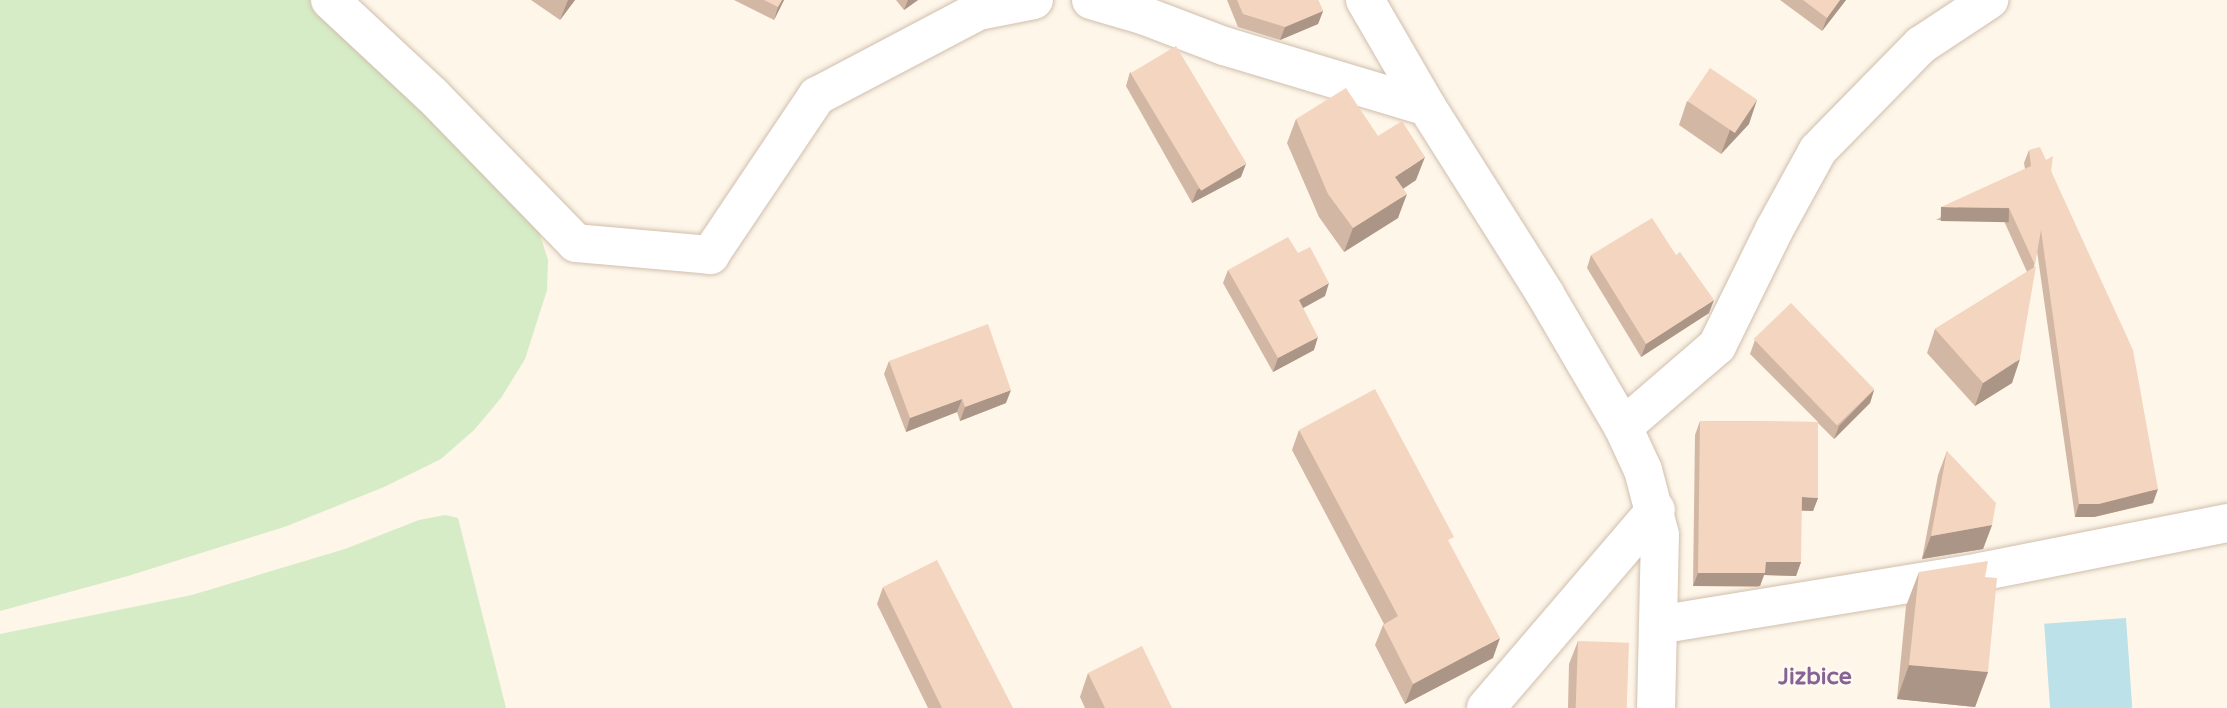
<!DOCTYPE html>
<html>
<head>
<meta charset="utf-8">
<style>
  body { margin:0 }
  #map { position:relative; width:2227px; height:708px; overflow:hidden; background:#fdf6e9; font-family:"Varela Round",sans-serif }
  div>[style] { position:absolute }
  [style*='--x'] { left:calc(var(--x)*1px); top:calc(var(--y)*1px); width:calc(var(--w)*1px); rotate:calc(var(--a)*1deg) }
  .green>* { inset:0; background:#d5ecc6 }
  .water>* { inset:0; background:#bce1e8; transform-origin:0 0 }
  .roads { filter:drop-shadow(0 0 2px #d1bead) drop-shadow(0 0 2px #d1bead) }
  .street>* { height:38px; margin:-19px; padding:0 19px; transform-origin:19px; border-radius:19px; background:#fff }
  .secondary>* { height:38px; margin:-19px; padding:0 19px; transform-origin:19px; border-radius:19px; background:#fff }
  .wall>* { inset:0; background:#d2b7a4 }
  .shaded-wall>* { inset:0; background:#ab9586; transform-origin:0 0 }
  .building>* { inset:0; background:#f4d5bf; transform-origin:0 0 }
  span { translate:-50% -50%; white-space:nowrap; text-align:center; line-height:1.15; -webkit-text-stroke:6px #fff9f0; paint-order:stroke }
  .quarter-label { font-size:23px; color:#856395; font-weight:700 }
</style>
</head>
<body>
<div id="map">
  <div class="green">
    <div style="clip-path:polygon(0 0,317px 0,533px 213px,548px 260px,547px 290px,525px 359px,501px 398px,474px 430px,441px 459px,384px 487px,287px 526px,128px 576px,0 611px)"></div>
    <div style="clip-path:polygon(445px 515px,458px 518px,506px 708px,0 708px,0 634px,192px 595px,345px 549px,419px 520px)"></div>
  </div>
  <div class="water">
    <div style="left:2126px;top:618px;width:90px;height:82px;rotate:86deg"></div>
  </div>
  <div class="roads">
    <div class="street">
      <div style="--x:330;--y:0;--w:139;--a:43"></div>
      <div style="--x:432;--y:95;--w:206;--a:45.8"></div>
      <div style="--x:576;--y:243;--w:135;--a:5.1"></div>
      <div style="--x:710;--y:255;--w:192;--a:-56.1"></div>
      <div style="--x:817;--y:96;--w:182;--a:-27.8"></div>
      <div style="--x:978;--y:11;--w:57;--a:-11.1"></div>
      <div style="--x:1091;--y:0;--w:56;--a:16.5"></div>
      <div style="--x:1145;--y:16;--w:85;--a:20.8"></div>
      <div style="--x:1224;--y:46;--w:212;--a:16.7"></div>
      <div style="--x:1623;--y:427;--w:124;--a:-40.8"></div>
      <div style="--x:1717;--y:346;--w:129;--a:-63.8"></div>
      <div style="--x:1774;--y:230;--w:91;--a:-61.2"></div>
      <div style="--x:1818;--y:150;--w:147;--a:-45.6"></div>
      <div style="--x:1921;--y:45;--w:82;--a:-33.5"></div>
      <div style="--x:1658;--y:625;--w:326;--a:-9.3"></div>
      <div style="--x:1980;--y:572;--w:252;--a:-11.2"></div>
      <div style="--x:1486;--y:708;--w:261;--a:-49.4"></div>
    </div>
    <div class="secondary">
      <div style="--x:1365;--y:0;--w:124;--a:59.9"></div>
      <div style="--x:1427;--y:107;--w:221;--a:57.7"></div>
      <div style="--x:1545;--y:294;--w:154;--a:59.6"></div>
      <div style="--x:1623;--y:427;--w:47;--a:65.1"></div>
      <div style="--x:1643;--y:470;--w:67;--a:75.3"></div>
      <div style="--x:1660;--y:535;--w:173;--a:91.3"></div>
    </div>
  </div>
  <div class="wall">
    <div style="clip-path:polygon(531px 0,575px 0,560px 20px)"></div>
    <div style="clip-path:polygon(734px 0,784px 0,774px 20px)"></div>
    <div style="clip-path:polygon(896px 0,918px 0,904px 10px)"></div>
    <div style="clip-path:polygon(1227px 0,1318px 0,1323px 11px,1318px 24px,1280px 40px,1238px 27px)"></div>
    <div style="clip-path:polygon(1780px 0,1846px 0,1822px 31px)"></div>
    <div style="clip-path:polygon(1130px 72px,1241px 177px,1192px 203px,1126px 86px)"></div>
    <div style="clip-path:polygon(1687px 101px,1749px 124px,1721px 154px,1679px 125px)"></div>
    <div style="clip-path:polygon(1296px 119px,1378px 136px,1416px 180px,1403px 189px,1398px 218px,1344px 252px,1319px 217px,1287px 143px)"></div>
    <div style="clip-path:polygon(2029px 150px,2051px 171px,2153px 503px,2094px 517px,2075px 517px,2037px 251px,2012px 383px,1975px 406px,1927px 353px,1935px 329px,2027px 272px,2004px 221px,1936px 220px,2025px 169px,2024px 163px)"></div>
    <div style="clip-path:polygon(1591px 255px,1709px 313px,1641px 357px,1587px 268px)"></div>
    <div style="clip-path:polygon(1228px 270px,1325px 296px,1303px 308px,1314px 350px,1273px 372px,1223px 283px)"></div>
    <div style="clip-path:polygon(1755px 340px,1874px 390px,1870px 403px,1834px 439px,1818px 423px,1818px 498px,1813px 511px,1801px 511px,1801px 562px,1796px 576px,1764px 575px,1760px 586px,1757px 587px,1693px 586px,1695px 435px,1700px 421px,1818px 422px,1750px 354px)"></div>
    <div style="clip-path:polygon(889px 361px,1006px 403px,960px 421px,957px 412px,906px 432px,884px 374px)"></div>
    <div style="clip-path:polygon(1299px 430px,1493px 658px,1405px 704px,1375px 645px,1383px 625px,1384px 624px,1292px 450px)"></div>
    <div style="clip-path:polygon(1947px 451px,1992px 525px,1983px 549px,1922px 559px,1938px 475px)"></div>
    <div style="clip-path:polygon(1919px 572px,1985px 577px,1988px 672px,1975px 707px,1897px 699px,1906px 606px)"></div>
    <div style="clip-path:polygon(883px 587px,1013px 708px,928px 708px,877px 604px)"></div>
    <div style="clip-path:polygon(1578px 641px,1627px 708px,1568px 708px,1569px 664px)"></div>
    <div style="clip-path:polygon(1088px 673px,1172px 708px,1085px 708px,1080px 697px)"></div>
  </div>
  <div class="shaded-wall">
    <div style="clip-path:polygon(568px 0,575px 0,560px 20px)"></div>
    <div style="clip-path:polygon(782px 0,784px 0,774px 20px,778px 7px)"></div>
    <div style="clip-path:polygon(908px 0,918px 0,904px 10px)"></div>
    <div style="clip-path:polygon(1840px 0,1846px 0,1822px 31px,1827px 18px)"></div>
    <div style="clip-path:polygon(1323px 11px,1318px 24px,1280px 40px,1285px 27px)"></div>
    <div style="clip-path:polygon(1757px 100px,1749px 124px,1721px 154px,1730px 130px)"></div>
    <div style="clip-path:polygon(1425px 157px,1416px 180px,1386px 200px,1395px 177px)"></div>
    <div style="clip-path:polygon(1246px 164px,1241px 177px,1192px 203px,1197px 190px)"></div>
    <div style="clip-path:polygon(1407px 194px,1398px 218px,1344px 252px,1353px 228px)"></div>
    <div style="left:1941px;top:207px;width:68px;height:14px;rotate:1deg"></div>
    <div style="clip-path:polygon(1329px 283px,1325px 296px,1294px 313px,1299px 300px)"></div>
    <div style="clip-path:polygon(1714px 300px,1709px 313px,1641px 357px,1646px 344px)"></div>
    <div style="clip-path:polygon(1318px 337px,1314px 350px,1273px 372px,1278px 358px)"></div>
    <div style="clip-path:polygon(2020px 359px,2012px 383px,1975px 406px,1983px 383px)"></div>
    <div style="clip-path:polygon(1011px 390px,1006px 403px,960px 421px,965px 407px)"></div>
    <div style="clip-path:polygon(1874px 390px,1870px 403px,1834px 439px,1839px 426px)"></div>
    <div style="clip-path:polygon(962px 399px,957px 412px,906px 432px,910px 418px)"></div>
    <div style="clip-path:polygon(2158px 489px,2153px 503px,2094px 517px,2075px 517px,2079px 504px)"></div>
    <div style="clip-path:polygon(1802px 497px,1818px 498px,1813px 511px,1797px 510px)"></div>
    <div style="clip-path:polygon(1992px 525px,1983px 549px,1922px 559px,1931px 536px)"></div>
    <div style="clip-path:polygon(1766px 562px,1801px 562px,1796px 576px,1764px 575px,1760px 586px,1693px 586px,1698px 573px)"></div>
    <div style="clip-path:polygon(1500px 638px,1493px 658px,1405px 704px,1413px 684px)"></div>
    <div style="clip-path:polygon(1909px 665px,1988px 672px,1975px 707px,1897px 699px)"></div>
  </div>
  <div class="building">
    <div style="clip-path:polygon(764px 0,782px 0,778px 7px)"></div>
    <div style="clip-path:polygon(1237px 0,1318px 0,1323px 11px,1285px 27px,1243px 14px)"></div>
    <div style="clip-path:polygon(1803px 0,1840px 0,1827px 18px)"></div>
    <div style="left:1176px;top:46px;width:137px;height:53px;rotate:59deg"></div>
    <div style="left:1710px;top:68px;width:57px;height:40px;rotate:34deg"></div>
    <div style="clip-path:polygon(1346px 88px,1378px 136px,1402px 121px,1425px 157px,1395px 177px,1407px 194px,1353px 228px,1328px 194px,1296px 119px)"></div>
    <div style="clip-path:polygon(2040px 147px,2046px 160px,2053px 156px,2051px 171px,2133px 350px,2158px 489px,2099px 504px,2079px 504px,2041px 230px,2035px 265px,2009px 208px,1941px 207px,2031px 166px,2029px 150px)"></div>
    <div style="clip-path:polygon(1652px 218px,1676px 255px,1680px 252px,1714px 300px,1646px 344px,1591px 255px)"></div>
    <div style="clip-path:polygon(1288px 237px,1298px 253px,1310px 247px,1329px 283px,1299px 300px,1318px 337px,1278px 358px,1228px 270px)"></div>
    <div style="clip-path:polygon(2036px 266px,2020px 359px,1983px 383px,1935px 329px)"></div>
    <div style="left:1791px;top:303px;width:120px;height:52px;rotate:46deg"></div>
    <div style="clip-path:polygon(988px 324px,1011px 390px,965px 407px,962px 399px,910px 418px,889px 361px)"></div>
    <div style="clip-path:polygon(1375px 389px,1454px 537px,1448px 540px,1500px 638px,1413px 684px,1383px 625px,1398px 616px,1299px 430px)"></div>
    <div style="clip-path:polygon(1700px 421px,1818px 422px,1818px 498px,1802px 497px,1801px 562px,1766px 562px,1765px 573px,1698px 573px)"></div>
    <div style="clip-path:polygon(1947px 451px,1996px 503px,1992px 525px,1931px 536px)"></div>
    <div style="clip-path:polygon(937px 560px,1013px 708px,942px 708px,883px 587px)"></div>
    <div style="clip-path:polygon(1988px 561px,1985px 577px,1997px 578px,1988px 672px,1909px 665px,1919px 572px)"></div>
    <div style="left:1578px;top:641px;width:51px;height:67px;rotate:2deg"></div>
    <div style="clip-path:polygon(1142px 646px,1172px 708px,1105px 708px,1088px 673px)"></div>
  </div>
  <div class="quarter-label">
    <span style="left:1815px;top:677px">Jizbice</span>
  </div>
</div>
</body>
</html>
